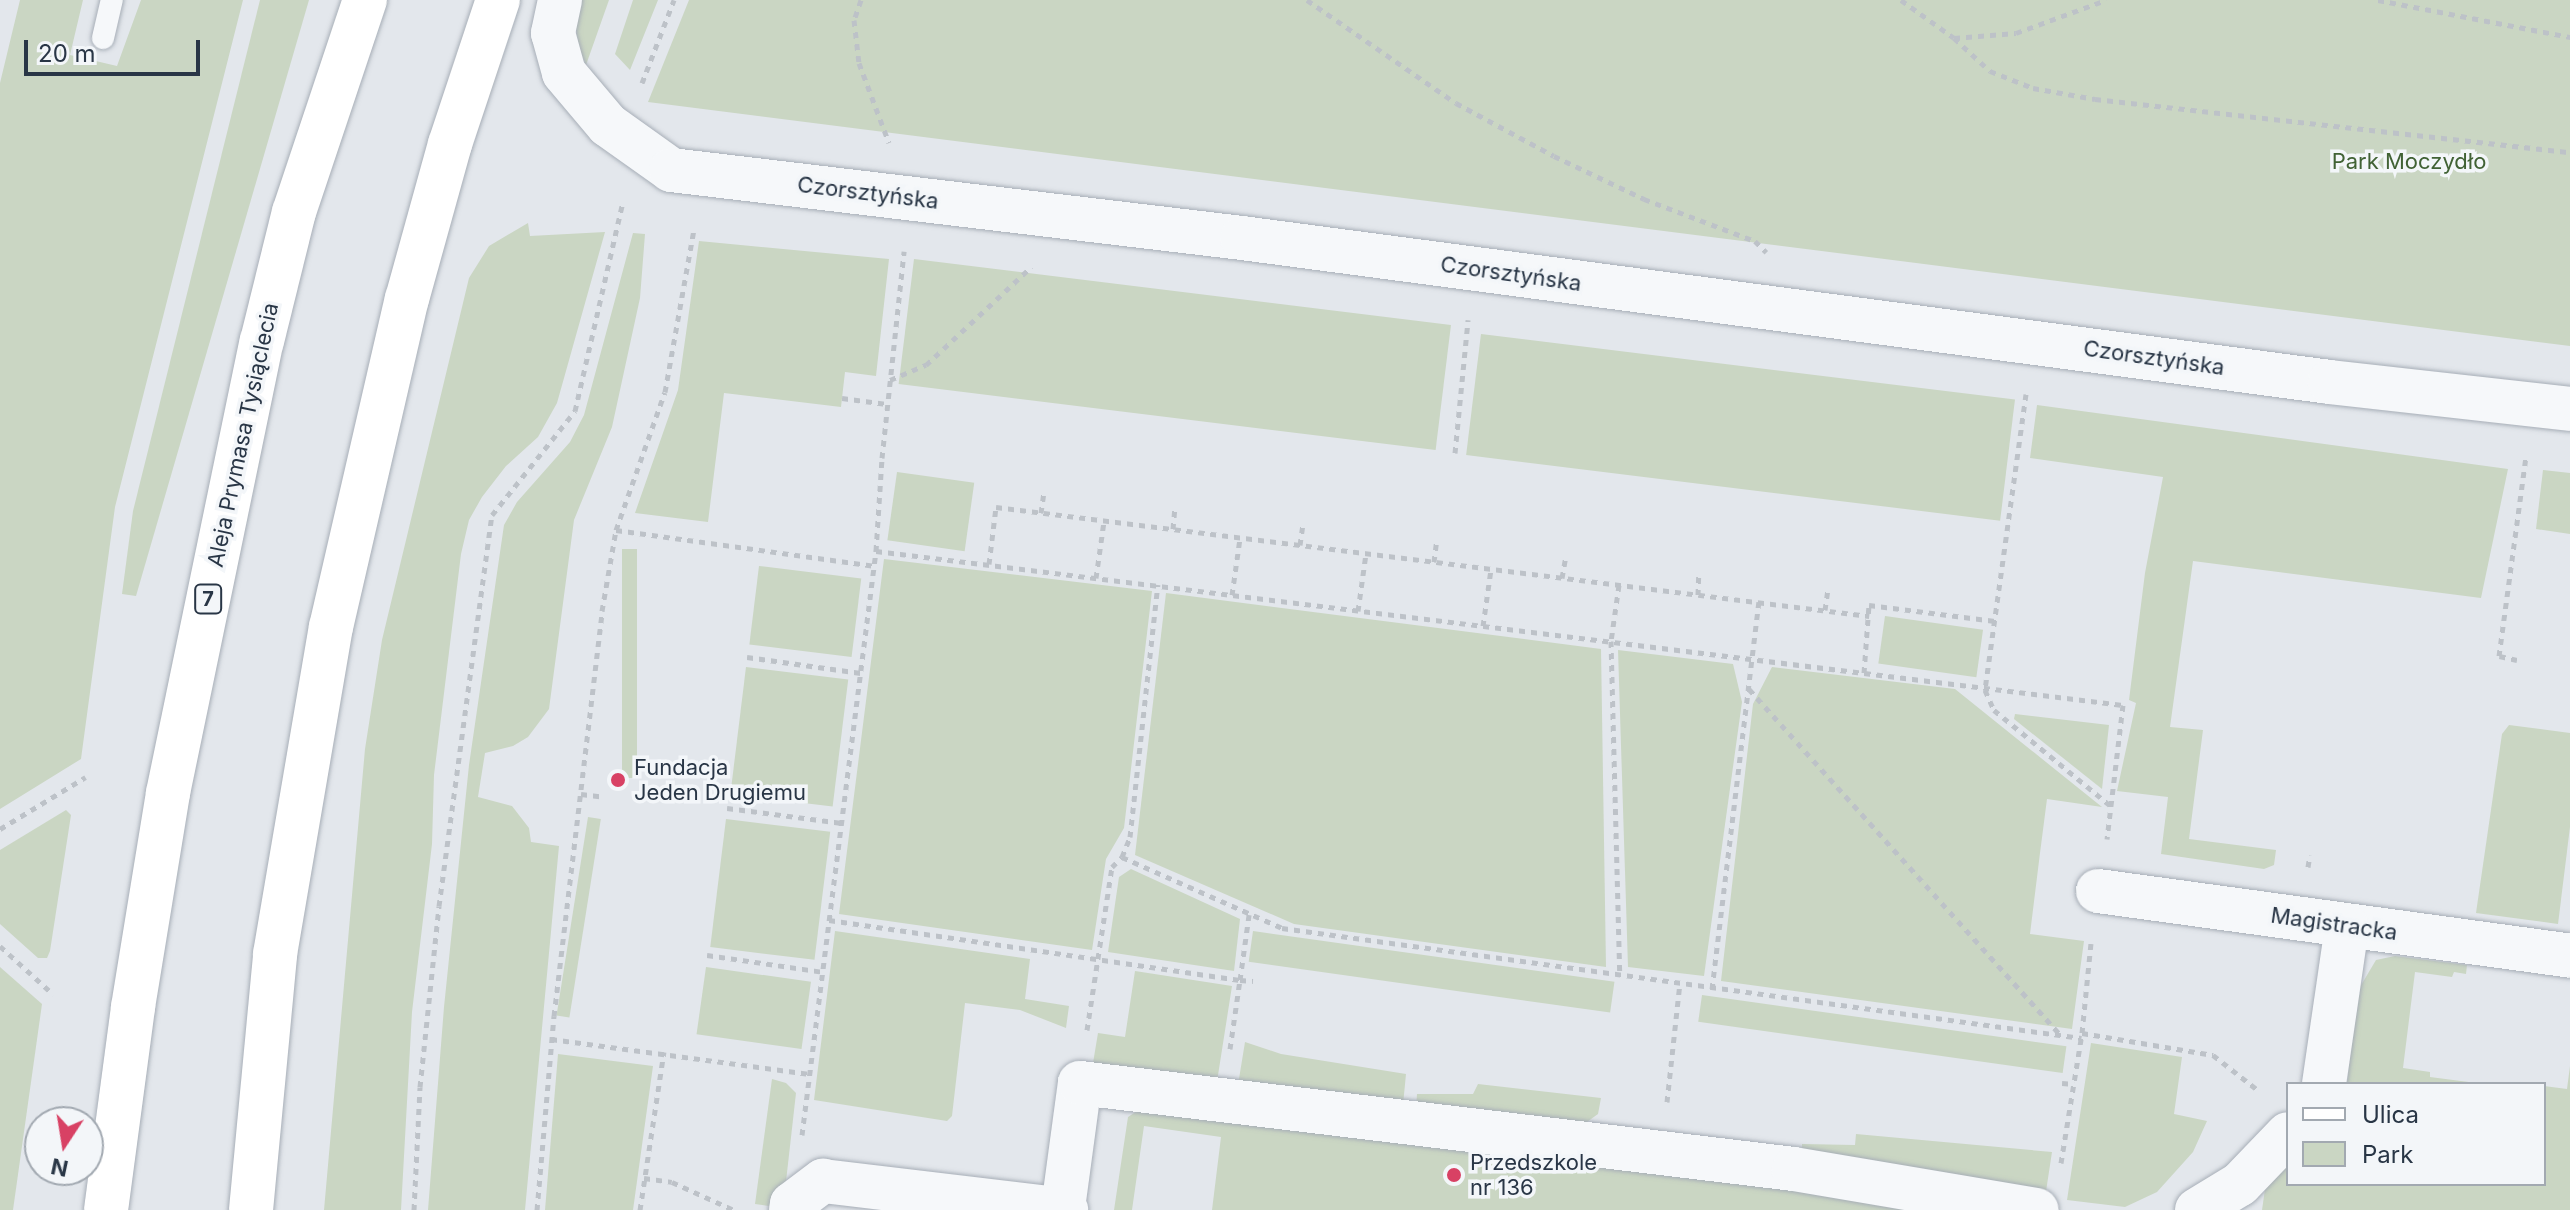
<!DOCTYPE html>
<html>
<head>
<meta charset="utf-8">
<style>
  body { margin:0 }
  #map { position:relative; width:2570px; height:1210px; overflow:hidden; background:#e3e7ec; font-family:Inter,sans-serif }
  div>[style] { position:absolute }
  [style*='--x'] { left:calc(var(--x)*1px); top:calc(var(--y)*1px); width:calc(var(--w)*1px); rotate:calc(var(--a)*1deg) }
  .green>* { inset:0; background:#cad6c3; transform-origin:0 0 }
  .path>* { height:5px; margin-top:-2.5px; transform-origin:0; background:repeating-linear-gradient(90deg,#bdc2c8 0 6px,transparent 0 12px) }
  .roads { filter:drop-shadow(0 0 2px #a7aeb7) drop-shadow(0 0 2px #a7aeb7) }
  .service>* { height:22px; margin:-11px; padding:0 11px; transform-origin:11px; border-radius:11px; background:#f6f8fa }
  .minor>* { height:44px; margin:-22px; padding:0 22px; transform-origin:22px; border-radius:22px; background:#f6f8fa }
  .primary>* { height:44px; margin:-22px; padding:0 22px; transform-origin:22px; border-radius:22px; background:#fff }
  .dots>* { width:22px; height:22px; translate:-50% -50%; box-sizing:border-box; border:4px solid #f3f6f9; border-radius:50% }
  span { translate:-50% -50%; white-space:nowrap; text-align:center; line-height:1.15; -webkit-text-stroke:7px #f3f6f9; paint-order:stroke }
  .shield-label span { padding:2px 6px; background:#f3f6f9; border:2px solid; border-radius:6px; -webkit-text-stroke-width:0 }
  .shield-label { font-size:20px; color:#293646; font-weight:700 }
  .park-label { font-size:22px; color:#416235 }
  .street-label { font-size:22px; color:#293646 }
  .poi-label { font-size:22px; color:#293646 }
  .left { translate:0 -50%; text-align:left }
  .legend { position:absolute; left:2286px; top:1082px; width:260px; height:104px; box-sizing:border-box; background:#f3f6f9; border:2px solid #a2a9b1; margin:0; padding:10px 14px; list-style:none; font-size:24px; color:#293646 }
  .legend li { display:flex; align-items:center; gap:16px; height:40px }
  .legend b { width:40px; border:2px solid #a2a9b1 }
  .north { position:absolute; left:24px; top:1106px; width:80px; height:80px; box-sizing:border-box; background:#f3f6f9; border:2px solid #a2a9b1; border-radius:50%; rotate:192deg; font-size:22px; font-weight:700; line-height:32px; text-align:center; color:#293646 }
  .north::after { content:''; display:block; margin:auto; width:28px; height:36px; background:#d84164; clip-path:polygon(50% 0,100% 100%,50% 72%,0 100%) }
  .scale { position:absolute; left:24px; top:40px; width:176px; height:36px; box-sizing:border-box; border:4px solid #293646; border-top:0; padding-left:10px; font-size:24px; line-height:28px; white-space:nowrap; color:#293646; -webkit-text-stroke:6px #f3f6f9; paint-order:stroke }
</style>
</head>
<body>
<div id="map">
  <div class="green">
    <div style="clip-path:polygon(20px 0,83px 0,70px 55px,117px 66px,141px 0,243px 0,115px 507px,81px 759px,0 809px,0 83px)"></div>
    <div style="clip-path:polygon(260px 0,309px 0,136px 596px,122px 594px,133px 511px)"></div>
    <div style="clip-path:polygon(577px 0,609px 0,586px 65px,579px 48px,575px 23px)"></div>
    <div style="clip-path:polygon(633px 0,658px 0,630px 70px,615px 54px)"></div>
    <div style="clip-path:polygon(689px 0,2570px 0,2570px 346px,648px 102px)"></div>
    <div style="clip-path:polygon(528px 223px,530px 236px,605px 232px,557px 403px,538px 437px,506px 466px,482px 497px,469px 520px,461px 554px,434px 775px,432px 844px,412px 1012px,401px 1210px,324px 1210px,365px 749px,382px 640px,469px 278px,489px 246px)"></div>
    <div style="clip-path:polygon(633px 233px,645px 234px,640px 298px,612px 427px,574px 520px,549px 709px,528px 737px,513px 746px,485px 753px,478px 797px,512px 806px,529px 828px,531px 842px,559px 846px,525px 1210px,428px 1210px,444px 1007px,469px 765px,504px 525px,517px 502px,570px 442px,584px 415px)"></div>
    <div style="clip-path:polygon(699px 241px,889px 259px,876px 376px,845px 372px,841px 407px,724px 393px,708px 522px,635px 513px,678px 390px)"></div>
    <div style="left:914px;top:259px;width:541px;height:126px;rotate:7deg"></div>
    <div style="left:1481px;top:334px;width:538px;height:122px;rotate:7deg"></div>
    <div style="clip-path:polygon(2037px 405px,2508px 469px,2481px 598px,2193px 561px,2170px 727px,2203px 730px,2189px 839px,2276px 850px,2274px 865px,2264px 869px,2161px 854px,2168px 797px,2117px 791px,2136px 703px,2129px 700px,2145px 573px,2163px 477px,2030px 458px)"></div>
    <div style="clip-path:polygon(2543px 470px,2570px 473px,2570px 534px,2536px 529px)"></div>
    <div style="left:897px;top:472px;width:78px;height:69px;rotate:8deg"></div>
    <div style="left:622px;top:549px;width:15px;height:229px"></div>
    <div style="clip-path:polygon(884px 559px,1152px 591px,1124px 828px,1106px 859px,1092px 950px,839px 914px)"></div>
    <div style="left:759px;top:566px;width:103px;height:79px;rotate:7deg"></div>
    <div style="clip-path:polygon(1166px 593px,1601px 649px,1606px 967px,1294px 924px,1135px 855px)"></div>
    <div style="left:1885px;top:616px;width:99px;height:48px;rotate:8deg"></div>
    <div style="clip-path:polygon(1618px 650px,1733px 664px,1742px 702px,1704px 976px,1628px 967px)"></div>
    <div style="left:746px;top:667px;width:103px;height:128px;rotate:7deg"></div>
    <div style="clip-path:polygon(1772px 667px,1955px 689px,2102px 807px,2047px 799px,2040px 853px,2030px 934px,2084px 941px,2072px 1029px,1721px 981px,1753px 704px)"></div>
    <div style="clip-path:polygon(2015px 714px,2109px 725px,2102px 789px,2014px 719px)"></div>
    <div style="clip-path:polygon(2509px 725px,2570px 733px,2570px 827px,2558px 924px,2476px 913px,2502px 734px)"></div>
    <div style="clip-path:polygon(66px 810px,71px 815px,50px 951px,47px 958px,38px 958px,0 924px,0 850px)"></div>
    <div style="left:588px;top:817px;width:13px;height:201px;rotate:9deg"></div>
    <div style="left:726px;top:819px;width:105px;height:129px;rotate:7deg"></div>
    <div style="clip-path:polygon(1131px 869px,1240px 919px,1234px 971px,1108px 952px,1119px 877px)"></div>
    <div style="clip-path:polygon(835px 931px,1030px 959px,1025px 999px,1069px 1006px,1066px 1028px,1020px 1010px,965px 1003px,952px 1116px,947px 1121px,814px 1100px)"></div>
    <div style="left:1253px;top:931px;width:365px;height:31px;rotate:8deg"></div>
    <div style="clip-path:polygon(2395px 956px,2467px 965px,2466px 974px,2454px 972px,2452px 977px,2415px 972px,2403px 1068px,2430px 1072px,2430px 1077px,2484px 1084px,2347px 1084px,2357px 992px,2376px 960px)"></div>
    <div style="clip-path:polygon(0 967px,42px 1004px,13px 1210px,0 1210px)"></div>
    <div style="left:706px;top:967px;width:106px;height:68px;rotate:8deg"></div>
    <div style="clip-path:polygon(1135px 971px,1232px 986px,1216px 1088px,1092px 1069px,1098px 1033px,1125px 1037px)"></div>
    <div style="left:1702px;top:995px;width:368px;height:27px;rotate:8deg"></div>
    <div style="clip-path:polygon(1245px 1042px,1281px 1054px,1406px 1074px,1403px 1105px,1238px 1085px)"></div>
    <div style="clip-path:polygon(2091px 1043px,2182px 1057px,2174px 1114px,2207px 1121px,2193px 1152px,2157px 1192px,2125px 1207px,2067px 1200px)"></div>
    <div style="clip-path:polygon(558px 1054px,653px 1066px,633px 1210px,545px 1210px)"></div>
    <div style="clip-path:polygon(2570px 1066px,2570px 1210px,2262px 1210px,2267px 1175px,2288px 1154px,2288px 1184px,2544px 1184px,2544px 1086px,2567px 1089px)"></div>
    <div style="clip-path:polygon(772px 1079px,786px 1083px,796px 1093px,783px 1208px,755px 1204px)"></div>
    <div style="clip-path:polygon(1478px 1084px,1601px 1098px,1598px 1114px,1580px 1127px,1416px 1108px,1417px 1094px,1473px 1094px)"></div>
    <div style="clip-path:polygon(1137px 1111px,1793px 1186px,1921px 1210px,1212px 1210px,1221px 1137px,1144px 1126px,1132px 1210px,1114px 1210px,1128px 1117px)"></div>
    <div style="clip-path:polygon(1856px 1134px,2052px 1152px,2045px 1198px,1802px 1157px,1802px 1144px,1855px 1145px)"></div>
  </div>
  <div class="path">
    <div style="--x:861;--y:0;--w:21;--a:109"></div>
    <div style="--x:854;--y:20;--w:43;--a:83.4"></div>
    <div style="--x:859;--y:63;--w:85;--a:69.4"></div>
    <div style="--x:1307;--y:0;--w:181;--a:34.7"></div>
    <div style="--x:1456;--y:103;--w:111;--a:28.4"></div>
    <div style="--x:1554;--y:156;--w:100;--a:25.5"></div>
    <div style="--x:1644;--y:199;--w:119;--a:20.7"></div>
    <div style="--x:1755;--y:241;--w:16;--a:45"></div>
    <div style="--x:1901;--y:0;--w:65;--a:35.6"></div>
    <div style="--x:1954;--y:38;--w:49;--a:42.5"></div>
    <div style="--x:1990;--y:71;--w:46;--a:21.6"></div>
    <div style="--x:2033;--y:88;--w:63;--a:10.1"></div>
    <div style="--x:2095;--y:99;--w:478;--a:6.4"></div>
    <div style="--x:2378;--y:0;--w:196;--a:10.9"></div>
    <div style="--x:1954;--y:38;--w:62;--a:-4.6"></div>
    <div style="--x:2016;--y:33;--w:96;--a:-20.1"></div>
    <div style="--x:642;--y:83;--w:89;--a:-68.9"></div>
    <div style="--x:890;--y:380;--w:39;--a:-23"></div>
    <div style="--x:926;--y:365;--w:144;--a:-43"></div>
    <div style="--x:2026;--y:394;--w:299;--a:97.9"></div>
    <div style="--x:1985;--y:690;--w:22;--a:66"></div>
    <div style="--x:1994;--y:710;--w:151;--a:39.4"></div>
    <div style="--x:842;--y:398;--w:45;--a:7.6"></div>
    <div style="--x:1455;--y:453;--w:134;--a:-84.4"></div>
    <div style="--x:1041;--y:513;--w:22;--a:-82"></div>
    <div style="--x:1173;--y:529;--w:21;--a:-85"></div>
    <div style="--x:616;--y:530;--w:260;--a:7.9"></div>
    <div style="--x:1300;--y:545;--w:22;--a:-82"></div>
    <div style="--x:876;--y:551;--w:1256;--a:7.04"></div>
    <div style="--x:2123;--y:705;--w:135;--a:96.8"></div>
    <div style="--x:1434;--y:562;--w:23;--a:-83"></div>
    <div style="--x:989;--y:564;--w:57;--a:-83"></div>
    <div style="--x:996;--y:507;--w:880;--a:7.12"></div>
    <div style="--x:1096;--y:578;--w:58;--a:-82"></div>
    <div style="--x:1562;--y:578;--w:22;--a:-80"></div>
    <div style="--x:1619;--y:585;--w:57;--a:98.1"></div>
    <div style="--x:1611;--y:641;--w:334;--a:88.5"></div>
    <div style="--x:1232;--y:595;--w:58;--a:-82"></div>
    <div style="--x:1698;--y:595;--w:23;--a:-88"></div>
    <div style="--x:1825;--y:610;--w:22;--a:-82"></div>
    <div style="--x:1358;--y:611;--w:59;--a:-82.1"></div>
    <div style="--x:1483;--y:626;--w:58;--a:-82"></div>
    <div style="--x:747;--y:657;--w:115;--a:8"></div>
    <div style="--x:2517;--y:660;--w:18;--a:-167"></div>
    <div style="--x:2499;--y:656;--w:202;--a:-82.3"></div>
    <div style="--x:1864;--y:673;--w:68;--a:-85.8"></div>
    <div style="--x:1869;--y:605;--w:127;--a:7.2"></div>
    <div style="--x:1749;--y:689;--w:466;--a:48"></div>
    <div style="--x:581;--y:794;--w:23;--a:7"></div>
    <div style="--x:727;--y:808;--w:116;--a:7.4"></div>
    <div style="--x:0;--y:829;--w:100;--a:-31.2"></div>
    <div style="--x:1122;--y:857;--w:175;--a:23.9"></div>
    <div style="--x:1282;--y:928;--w:807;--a:7.84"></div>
    <div style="--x:2308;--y:867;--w:12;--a:-81"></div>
    <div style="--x:829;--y:920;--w:415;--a:8.3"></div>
    <div style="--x:1240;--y:980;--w:66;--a:-82.1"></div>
    <div style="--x:0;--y:946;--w:72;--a:42.2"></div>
    <div style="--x:707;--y:955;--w:117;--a:8.3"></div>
    <div style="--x:1712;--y:989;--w:390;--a:-83.1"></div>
    <div style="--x:1087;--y:1030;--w:165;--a:-81.3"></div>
    <div style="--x:1112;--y:867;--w:14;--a:-45"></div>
    <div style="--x:1122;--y:857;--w:22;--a:-68"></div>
    <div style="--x:1130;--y:837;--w:254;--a:-83.7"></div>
    <div style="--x:2082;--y:1033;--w:133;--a:9.5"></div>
    <div style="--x:2213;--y:1055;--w:58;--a:38"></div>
    <div style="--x:551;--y:1039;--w:261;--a:7.7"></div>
    <div style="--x:1230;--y:1049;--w:70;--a:-81.8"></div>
    <div style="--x:1240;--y:980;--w:13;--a:4"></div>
    <div style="--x:2062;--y:1083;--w:12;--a:5"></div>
    <div style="--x:1667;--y:1102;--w:120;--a:-83.8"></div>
    <div style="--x:802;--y:1135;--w:589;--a:-82.78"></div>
    <div style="--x:876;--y:551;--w:93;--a:-86.3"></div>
    <div style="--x:882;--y:458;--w:208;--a:-83.9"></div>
    <div style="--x:2061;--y:1163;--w:132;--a:-80.8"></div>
    <div style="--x:2082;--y:1033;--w:90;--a:-84.3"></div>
    <div style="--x:644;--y:1178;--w:28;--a:8"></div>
    <div style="--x:672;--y:1182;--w:68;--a:24.3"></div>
    <div style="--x:414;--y:1210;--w:123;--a:-87.2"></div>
    <div style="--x:420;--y:1087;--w:182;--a:-84"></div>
    <div style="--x:439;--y:906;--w:395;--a:-82.3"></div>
    <div style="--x:492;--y:515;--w:133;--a:-51.4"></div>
    <div style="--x:575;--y:411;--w:214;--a:-77.1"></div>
    <div style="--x:537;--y:1210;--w:195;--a:-85"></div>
    <div style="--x:554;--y:1016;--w:408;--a:-83.2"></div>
    <div style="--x:602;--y:611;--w:82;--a:-80.2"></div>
    <div style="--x:616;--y:530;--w:146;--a:-70.5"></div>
    <div style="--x:665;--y:392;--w:165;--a:-79.9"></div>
    <div style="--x:640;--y:1210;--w:160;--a:-81.4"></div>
  </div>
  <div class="roads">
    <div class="service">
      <div style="--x:103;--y:38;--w:39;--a:-77"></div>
    </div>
    <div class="minor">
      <div style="--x:560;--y:0;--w:34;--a:102"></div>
      <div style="--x:553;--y:33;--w:41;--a:74.6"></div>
      <div style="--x:564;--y:73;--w:68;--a:49.8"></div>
      <div style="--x:608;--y:125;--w:77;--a:35.5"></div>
      <div style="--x:671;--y:170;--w:575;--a:6.79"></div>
      <div style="--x:1242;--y:238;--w:1097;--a:7.54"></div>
      <div style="--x:2330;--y:382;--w:242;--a:6.4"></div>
      <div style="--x:2098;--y:891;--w:476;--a:7.8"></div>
      <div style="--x:2324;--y:1084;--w:159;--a:-81.7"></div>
      <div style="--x:1063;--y:1208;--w:126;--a:-82.3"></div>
      <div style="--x:1080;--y:1083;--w:719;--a:6.87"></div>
      <div style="--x:1794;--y:1169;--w:246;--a:9.6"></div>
      <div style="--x:791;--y:1210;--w:6;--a:-81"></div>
      <div style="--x:792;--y:1204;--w:39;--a:-37"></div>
      <div style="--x:823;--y:1181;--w:245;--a:6.8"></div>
      <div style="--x:2197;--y:1210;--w:50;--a:-31.2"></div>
      <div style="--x:2240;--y:1184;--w:69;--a:-46.2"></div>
    </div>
    <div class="primary">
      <div style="--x:106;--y:1210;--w:205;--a:-82.4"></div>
      <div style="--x:133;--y:1007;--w:217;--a:-80.7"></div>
      <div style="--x:168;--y:793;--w:462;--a:-78.3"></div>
      <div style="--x:262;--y:341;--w:133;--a:-76.1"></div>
      <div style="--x:294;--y:212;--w:224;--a:-71.5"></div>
      <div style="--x:251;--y:1210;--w:257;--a:-84.6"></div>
      <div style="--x:275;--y:954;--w:332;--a:-80.3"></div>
      <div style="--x:331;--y:627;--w:337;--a:-77"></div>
      <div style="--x:407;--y:299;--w:161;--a:-74.5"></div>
      <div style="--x:450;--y:144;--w:152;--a:-71.6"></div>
    </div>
  </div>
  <div class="dots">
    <div style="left:618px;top:780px;background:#d84164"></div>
    <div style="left:1454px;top:1175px;background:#d84164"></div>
  </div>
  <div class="shield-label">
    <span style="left:208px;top:599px">7</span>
  </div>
  <div class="park-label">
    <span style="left:2409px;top:162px">Park Moczydło</span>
  </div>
  <div class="street-label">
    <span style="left:868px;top:193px;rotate:7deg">Czorsztyńska</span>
    <span style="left:1511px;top:274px;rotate:8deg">Czorsztyńska</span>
    <span style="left:2154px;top:358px;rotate:8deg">Czorsztyńska</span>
    <span style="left:243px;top:435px;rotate:-78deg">Aleja Prymasa Tysiąclecia</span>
    <span style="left:2334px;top:924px;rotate:8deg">Magistracka</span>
  </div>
  <div class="poi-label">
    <span class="left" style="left:634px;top:780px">Fundacja<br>Jeden Drugiemu</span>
    <span class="left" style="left:1470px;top:1175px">Przedszkole<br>nr 136</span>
  </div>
  <ul class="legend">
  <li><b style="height:10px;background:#fff"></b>Ulica</li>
  <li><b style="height:22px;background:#cad6c3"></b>Park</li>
  </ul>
  <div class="north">N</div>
  <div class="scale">20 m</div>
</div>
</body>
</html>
